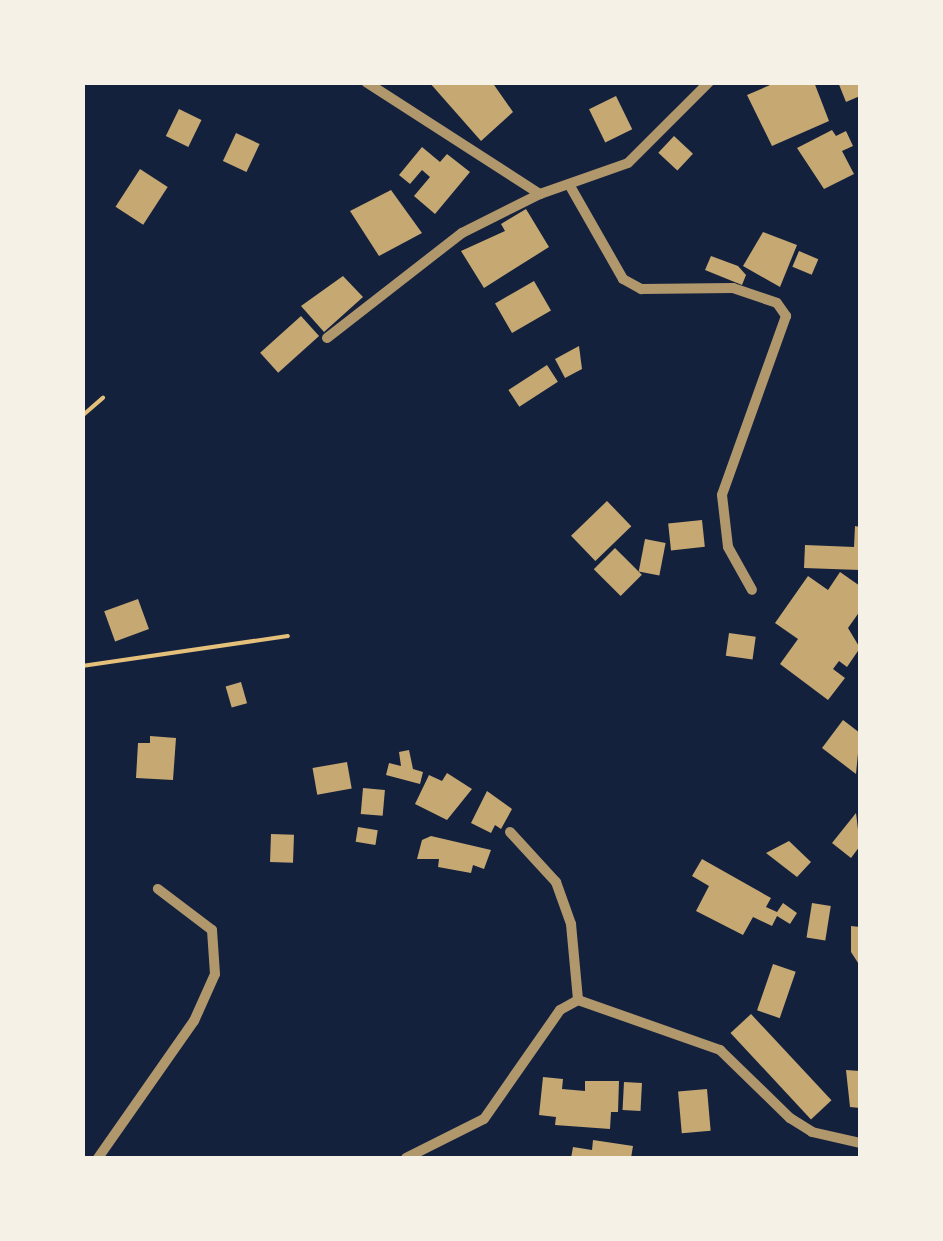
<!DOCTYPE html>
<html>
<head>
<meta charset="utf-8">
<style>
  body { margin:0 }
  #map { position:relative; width:943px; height:1241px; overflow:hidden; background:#14213d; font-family:Poppins,sans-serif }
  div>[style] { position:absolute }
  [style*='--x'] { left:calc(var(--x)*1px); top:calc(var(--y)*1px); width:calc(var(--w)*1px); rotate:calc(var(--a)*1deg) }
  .building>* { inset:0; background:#c6a872; transform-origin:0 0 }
  .path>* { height:4px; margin:-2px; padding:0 2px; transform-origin:2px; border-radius:2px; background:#e5c07b }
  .minor>* { height:10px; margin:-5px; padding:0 5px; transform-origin:5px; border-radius:5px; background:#b1986c }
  span { translate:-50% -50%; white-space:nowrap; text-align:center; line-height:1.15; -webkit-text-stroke:10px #f6f1e7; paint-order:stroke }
  .frame { position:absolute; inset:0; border:85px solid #f6f1e7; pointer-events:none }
</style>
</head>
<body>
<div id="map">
  <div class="building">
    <div style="clip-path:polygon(429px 82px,492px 82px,513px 112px,481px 141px)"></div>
    <div style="clip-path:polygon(777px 82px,814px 82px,829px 121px,772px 146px,747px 95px)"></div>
    <div style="clip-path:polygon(838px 82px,860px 82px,860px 96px,846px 102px)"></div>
    <div style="left:616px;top:96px;width:37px;height:30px;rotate:64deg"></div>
    <div style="left:179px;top:109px;width:25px;height:30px;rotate:26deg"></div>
    <div style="clip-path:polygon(832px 130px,836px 136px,846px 131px,853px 146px,842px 151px,854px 174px,824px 189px,797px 148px)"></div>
    <div style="left:236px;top:133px;width:26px;height:31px;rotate:25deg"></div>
    <div style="left:674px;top:136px;width:26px;height:23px;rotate:43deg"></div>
    <div style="clip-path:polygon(422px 147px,440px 162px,447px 154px,470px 172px,435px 214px,414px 196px,430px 177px,422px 170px,410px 184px,399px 175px)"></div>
    <div style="left:140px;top:169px;width:33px;height:45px;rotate:33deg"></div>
    <div style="clip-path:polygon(391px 190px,422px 233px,379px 256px,350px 211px)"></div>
    <div style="clip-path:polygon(526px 209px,549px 247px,484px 288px,461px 251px,505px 231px,501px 224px)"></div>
    <div style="clip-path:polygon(763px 232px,797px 245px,780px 287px,743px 266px)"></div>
    <div style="left:799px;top:251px;width:21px;height:17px;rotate:23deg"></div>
    <div style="clip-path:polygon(711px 256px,738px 266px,746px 275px,742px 285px,705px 270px)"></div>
    <div style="clip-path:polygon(343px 276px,363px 297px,324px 332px,301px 306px)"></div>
    <div style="left:534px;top:281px;width:34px;height:45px;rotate:60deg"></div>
    <div style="left:301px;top:316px;width:27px;height:55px;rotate:48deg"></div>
    <div style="clip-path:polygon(579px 346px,582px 369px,565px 378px,555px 359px)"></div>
    <div style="left:547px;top:365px;width:20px;height:46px;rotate:57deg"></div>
    <div style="left:607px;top:501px;width:35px;height:50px;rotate:46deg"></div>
    <div style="left:702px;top:520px;width:27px;height:34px;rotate:84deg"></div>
    <div style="clip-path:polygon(855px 526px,860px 527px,860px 570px,804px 568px,805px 545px,854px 547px)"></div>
    <div style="left:645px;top:539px;width:21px;height:33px;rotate:11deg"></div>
    <div style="left:615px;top:548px;width:38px;height:30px;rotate:45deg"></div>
    <div style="clip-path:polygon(840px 572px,860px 586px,860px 611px,848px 628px,860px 648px,847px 667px,839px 661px,833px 669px,845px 678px,828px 700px,780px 664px,798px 639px,775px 623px,808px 576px,828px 590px)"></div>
    <div style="left:138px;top:599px;width:32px;height:36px;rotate:70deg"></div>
    <div style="left:729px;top:633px;width:27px;height:23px;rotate:8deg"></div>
    <div style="left:241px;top:682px;width:22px;height:16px;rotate:74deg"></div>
    <div style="clip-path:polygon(843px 720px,860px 733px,856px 774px,822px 748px)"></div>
    <div style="clip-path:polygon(150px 736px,176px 738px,173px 780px,136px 778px,138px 743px,150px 743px)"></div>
    <div style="clip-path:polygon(409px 750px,413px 769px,423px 772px,420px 784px,386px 775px,389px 763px,401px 766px,399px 752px)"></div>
    <div style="left:347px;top:762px;width:27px;height:35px;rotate:80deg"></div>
    <div style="clip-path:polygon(447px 773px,472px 789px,447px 820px,415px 804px,429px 775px,442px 781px)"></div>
    <div style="left:363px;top:788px;width:22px;height:26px;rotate:5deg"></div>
    <div style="clip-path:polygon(487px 791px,512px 809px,501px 829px,495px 825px,491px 833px,471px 823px)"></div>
    <div style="clip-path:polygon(856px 813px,860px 846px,851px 858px,832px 843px)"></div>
    <div style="left:358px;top:827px;width:20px;height:15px;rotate:9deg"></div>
    <div style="left:271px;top:834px;width:23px;height:28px;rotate:2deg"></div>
    <div style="clip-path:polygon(431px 836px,491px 850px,484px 869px,473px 865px,471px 873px,438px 867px,439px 859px,417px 859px,422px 840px)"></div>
    <div style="clip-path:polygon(789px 841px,811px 862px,797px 877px,766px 853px)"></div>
    <div style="clip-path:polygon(702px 859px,771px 898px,766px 907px,777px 912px,783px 903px,797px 913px,790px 924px,777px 916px,772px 926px,753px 917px,743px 935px,696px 911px,709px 886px,692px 876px)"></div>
    <div style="left:812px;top:903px;width:19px;height:35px;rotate:9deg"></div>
    <div style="clip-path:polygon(851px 926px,860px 927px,860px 966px,851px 952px)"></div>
    <div style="left:773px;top:964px;width:24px;height:49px;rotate:19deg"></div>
    <div style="left:751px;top:1014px;width:118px;height:28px;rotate:47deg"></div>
    <div style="clip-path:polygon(846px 1070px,860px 1071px,860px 1108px,850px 1107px)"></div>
    <div style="clip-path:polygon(543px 1077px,563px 1079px,562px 1089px,585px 1091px,585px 1081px,619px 1081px,618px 1112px,611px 1112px,610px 1129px,555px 1125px,556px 1117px,539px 1115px)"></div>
    <div style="left:624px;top:1082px;width:18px;height:28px;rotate:3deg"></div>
    <div style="left:707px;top:1089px;width:42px;height:29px;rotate:85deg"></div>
    <div style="clip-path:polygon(593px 1140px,633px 1146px,631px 1158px,571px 1158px,573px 1147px,592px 1150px)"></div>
  </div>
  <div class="path">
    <div style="--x:82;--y:416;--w:28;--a:-41"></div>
    <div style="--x:82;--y:666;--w:208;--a:-8.3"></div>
  </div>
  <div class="minor">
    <div style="--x:366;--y:82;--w:207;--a:32.8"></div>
    <div style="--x:570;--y:186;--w:107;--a:60.3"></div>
    <div style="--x:623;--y:279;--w:21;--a:29"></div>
    <div style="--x:641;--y:289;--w:92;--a:-0.6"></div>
    <div style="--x:733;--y:288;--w:46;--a:18.8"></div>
    <div style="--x:777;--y:303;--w:16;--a:55"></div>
    <div style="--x:786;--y:316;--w:190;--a:109.7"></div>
    <div style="--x:722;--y:495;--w:52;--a:83.4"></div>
    <div style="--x:728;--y:547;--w:49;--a:60.8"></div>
    <div style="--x:327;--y:338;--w:171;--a:-37.9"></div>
    <div style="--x:462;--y:233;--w:87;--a:-26.6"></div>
    <div style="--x:540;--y:194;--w:93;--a:-19.4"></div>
    <div style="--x:628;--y:163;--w:115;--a:-45"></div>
    <div style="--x:510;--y:832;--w:68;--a:47.4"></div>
    <div style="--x:556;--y:882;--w:45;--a:70.3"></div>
    <div style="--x:571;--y:924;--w:76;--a:84.7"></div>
    <div style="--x:98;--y:1158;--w:167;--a:-55"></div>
    <div style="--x:194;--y:1021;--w:51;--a:-65.9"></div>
    <div style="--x:215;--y:974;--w:44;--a:-93.9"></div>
    <div style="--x:212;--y:930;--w:68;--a:-142.8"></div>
    <div style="--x:406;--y:1158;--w:87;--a:-26.6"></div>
    <div style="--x:484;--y:1119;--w:133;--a:-55.1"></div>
    <div style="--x:560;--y:1010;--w:21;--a:-29"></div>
    <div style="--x:578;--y:1000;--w:151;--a:19.4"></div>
    <div style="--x:720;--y:1050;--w:98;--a:44.2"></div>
    <div style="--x:790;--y:1118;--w:26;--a:32"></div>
    <div style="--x:812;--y:1132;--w:49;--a:12.9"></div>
  </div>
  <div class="frame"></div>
</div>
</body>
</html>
